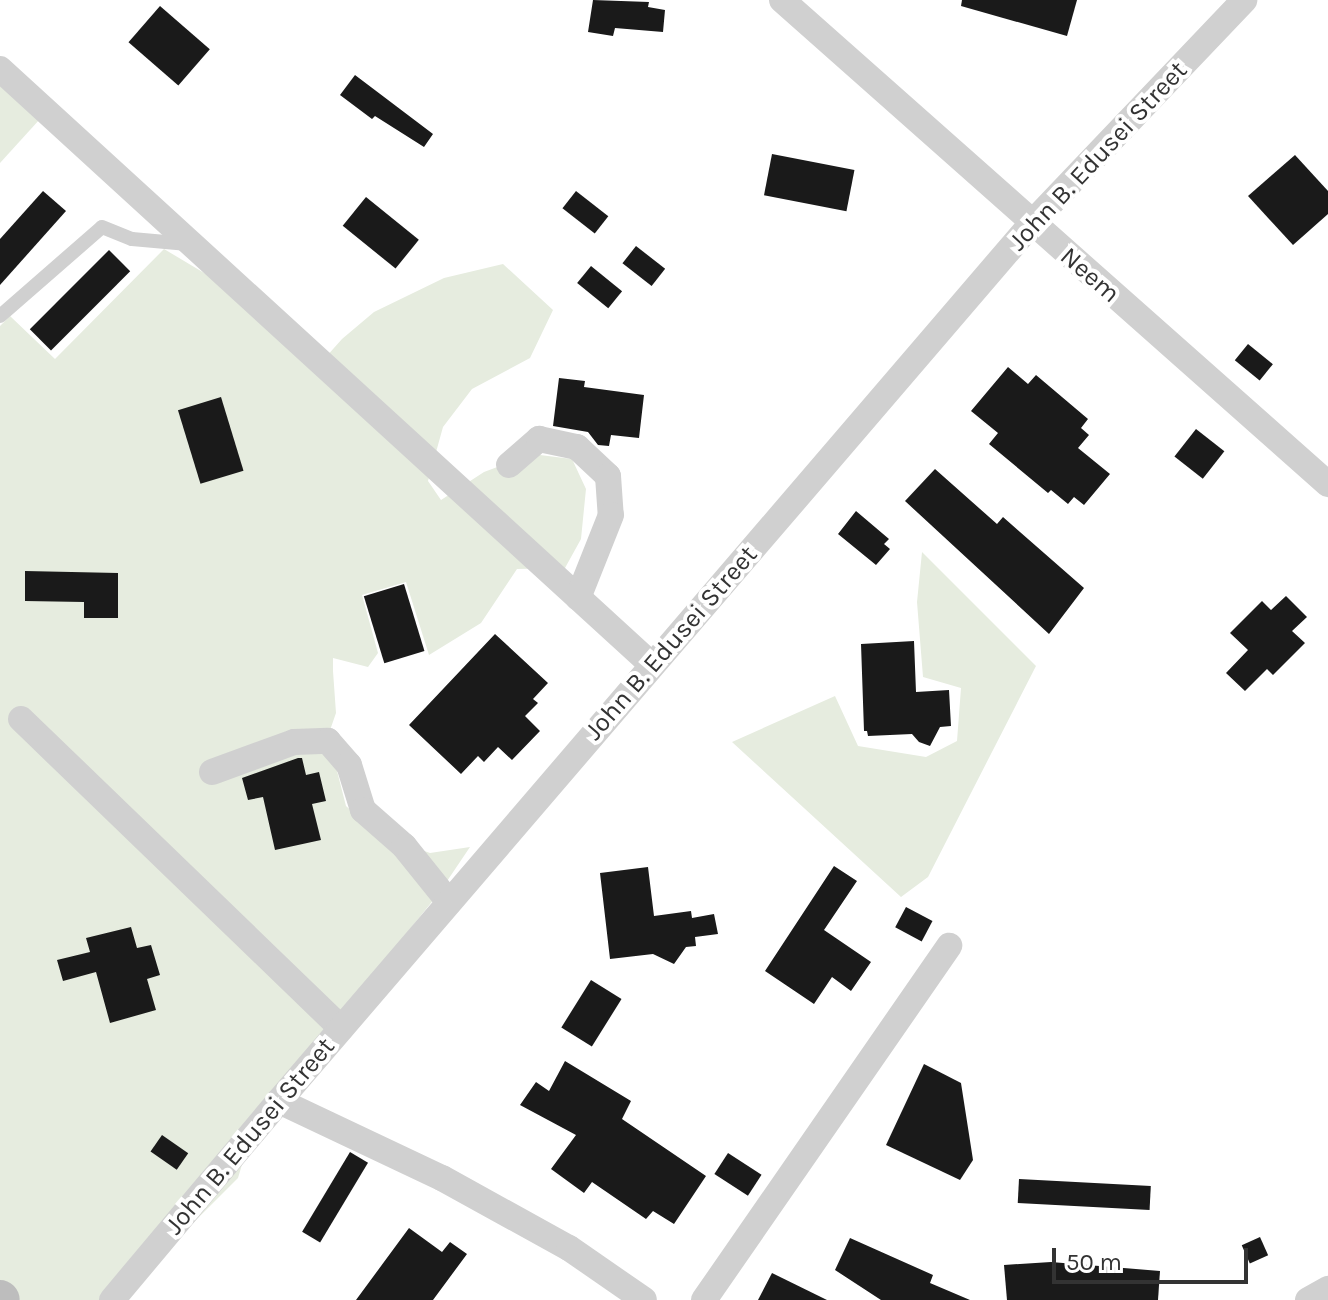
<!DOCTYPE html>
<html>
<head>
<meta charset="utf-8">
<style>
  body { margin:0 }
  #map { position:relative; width:1328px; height:1300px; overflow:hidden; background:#fff; font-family:Karla,sans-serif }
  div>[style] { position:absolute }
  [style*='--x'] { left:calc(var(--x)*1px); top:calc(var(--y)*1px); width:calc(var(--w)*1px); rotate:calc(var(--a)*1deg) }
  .green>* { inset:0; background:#e6ecdf }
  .building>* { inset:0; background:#1a1a1a; transform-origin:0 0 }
  .service>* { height:14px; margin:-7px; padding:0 7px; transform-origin:7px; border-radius:7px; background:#d0d0d0 }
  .minor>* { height:26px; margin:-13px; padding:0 13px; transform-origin:13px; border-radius:13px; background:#d0d0d0 }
  .secondary>* { height:38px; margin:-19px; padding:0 19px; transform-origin:19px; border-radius:19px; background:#bdbdbd }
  span { translate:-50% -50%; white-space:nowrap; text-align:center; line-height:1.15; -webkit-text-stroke:8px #fff; paint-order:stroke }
  .street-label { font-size:26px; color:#333 }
  .scale { position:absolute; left:1052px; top:1248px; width:196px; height:36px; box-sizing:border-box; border:4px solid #333; border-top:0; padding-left:10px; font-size:24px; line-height:28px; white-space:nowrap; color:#333; -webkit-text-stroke:6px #fff; paint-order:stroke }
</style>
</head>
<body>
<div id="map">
  <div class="green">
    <div style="clip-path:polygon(0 83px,40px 119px,0 163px)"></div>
    <div style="clip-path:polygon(164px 249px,221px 283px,317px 367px,342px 339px,374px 312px,444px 278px,503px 264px,553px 310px,530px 358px,472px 389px,443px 427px,428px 481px,441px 500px,484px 472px,532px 454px,572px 459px,586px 489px,581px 539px,565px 568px,517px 569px,481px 623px,429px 655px,406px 582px,362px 595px,378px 653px,368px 667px,333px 658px,333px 671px,336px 713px,328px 736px,346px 806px,379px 835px,430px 853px,470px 847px,439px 893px,356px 996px,246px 1151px,238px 1178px,180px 1236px,102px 1300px,20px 1300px,0 1282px,0 326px,10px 316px,55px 359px)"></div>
    <div style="clip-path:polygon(922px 552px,1036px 666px,928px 877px,901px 897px,732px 742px,835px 696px,858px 746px,926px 757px,957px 741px,961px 688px,923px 677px,917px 602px)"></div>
  </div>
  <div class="building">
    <div style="clip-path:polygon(593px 0,649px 2px,648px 7px,665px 10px,663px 32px,615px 28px,613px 36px,588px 32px)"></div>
    <div style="clip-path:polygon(962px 0,1077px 0,1067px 36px,961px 6px)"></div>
    <div style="left:160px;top:6px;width:66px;height:48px;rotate:41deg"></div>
    <div style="clip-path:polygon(355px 75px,433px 134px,424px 147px,375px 116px,372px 119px,340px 95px)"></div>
    <div style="left:772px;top:154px;width:84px;height:42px;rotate:11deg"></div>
    <div style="clip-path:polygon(1295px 155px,1328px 191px,1328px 214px,1293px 245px,1248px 196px)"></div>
    <div style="clip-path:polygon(43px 191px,66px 211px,0 285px,0 239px)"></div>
    <div style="left:576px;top:191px;width:41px;height:22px;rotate:38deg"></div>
    <div style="left:366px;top:197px;width:68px;height:37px;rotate:39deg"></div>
    <div style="left:636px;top:246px;width:37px;height:22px;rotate:38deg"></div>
    <div style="left:109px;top:250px;width:30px;height:112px;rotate:45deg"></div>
    <div style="left:591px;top:266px;width:40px;height:22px;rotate:39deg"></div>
    <div style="left:1248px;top:344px;width:32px;height:21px;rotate:39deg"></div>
    <div style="clip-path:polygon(1008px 367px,1028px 384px,1036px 375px,1088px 419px,1081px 428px,1089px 435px,1078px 448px,1110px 474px,1084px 505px,1074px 497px,1068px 504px,1051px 490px,1048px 493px,989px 444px,998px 433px,971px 411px)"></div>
    <div style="clip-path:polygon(559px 378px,585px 381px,584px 387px,644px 395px,639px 438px,611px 435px,609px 446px,598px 445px,588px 432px,553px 426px)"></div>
    <div style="left:221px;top:397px;width:77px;height:45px;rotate:73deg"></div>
    <div style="left:1196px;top:429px;width:36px;height:35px;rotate:38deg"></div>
    <div style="clip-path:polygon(935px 469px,997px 524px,1003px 517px,1084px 588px,1049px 634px,905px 501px)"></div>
    <div style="clip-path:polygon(856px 511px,889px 539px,884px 544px,890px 549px,876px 565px,838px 534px)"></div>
    <div style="clip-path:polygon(25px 571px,118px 573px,118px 618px,84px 618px,84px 602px,25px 601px)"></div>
    <div style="left:404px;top:584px;width:70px;height:42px;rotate:73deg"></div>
    <div style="clip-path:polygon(1286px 596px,1307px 617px,1292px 631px,1305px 643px,1273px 675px,1267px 669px,1245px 691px,1226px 673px,1248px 650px,1230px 633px,1262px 601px,1271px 610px)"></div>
    <div style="clip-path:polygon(495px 634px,548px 683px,533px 699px,538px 703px,525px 716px,540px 731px,512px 760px,498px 747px,484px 762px,478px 756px,461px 774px,409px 725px)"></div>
    <div style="clip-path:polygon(914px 641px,916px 692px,949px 690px,951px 726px,940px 727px,930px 746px,919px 742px,912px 734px,868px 736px,867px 731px,864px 731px,861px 644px)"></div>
    <div style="clip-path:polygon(298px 758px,302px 758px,306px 775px,319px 772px,326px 801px,312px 804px,321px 840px,275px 850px,263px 797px,248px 800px,242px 778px)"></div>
    <div style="clip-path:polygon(834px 866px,857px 881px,824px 930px,871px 962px,851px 991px,832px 977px,814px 1004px,765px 971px)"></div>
    <div style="clip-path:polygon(648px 867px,654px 916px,691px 911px,692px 918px,714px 914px,718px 934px,695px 937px,696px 946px,686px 947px,674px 964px,653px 954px,610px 959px,600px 873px)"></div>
    <div style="left:906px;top:907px;width:30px;height:23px;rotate:28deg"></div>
    <div style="clip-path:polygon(131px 927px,137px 948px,151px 945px,160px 975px,147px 979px,156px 1010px,110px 1023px,96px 972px,63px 981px,57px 960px,90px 952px,86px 938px)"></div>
    <div style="left:591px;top:980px;width:36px;height:56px;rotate:32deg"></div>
    <div style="clip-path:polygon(565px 1061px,631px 1101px,622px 1119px,706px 1176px,674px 1224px,653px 1211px,646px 1219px,592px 1182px,584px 1193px,551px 1169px,576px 1135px,520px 1105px,536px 1082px,549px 1091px)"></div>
    <div style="clip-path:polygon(924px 1064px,961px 1083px,973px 1160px,960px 1180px,886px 1145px)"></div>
    <div style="left:162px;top:1135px;width:32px;height:20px;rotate:35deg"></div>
    <div style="left:350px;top:1152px;width:21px;height:93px;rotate:31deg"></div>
    <div style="left:728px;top:1153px;width:40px;height:25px;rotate:33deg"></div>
    <div style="left:1019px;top:1179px;width:132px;height:24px;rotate:3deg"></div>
    <div style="clip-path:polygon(409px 1228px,442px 1252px,450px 1242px,467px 1254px,433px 1300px,356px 1300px)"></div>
    <div style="left:1260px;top:1237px;width:20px;height:20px;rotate:66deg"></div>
    <div style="clip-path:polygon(850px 1238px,933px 1275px,930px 1283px,970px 1300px,881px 1300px,835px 1270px)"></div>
    <div style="clip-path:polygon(1051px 1262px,1160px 1271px,1158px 1300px,1007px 1300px,1004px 1265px)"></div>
    <div style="clip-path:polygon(772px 1273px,827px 1300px,758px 1300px)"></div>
  </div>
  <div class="service">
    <div style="--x:0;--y:316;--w:135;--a:-41.1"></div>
    <div style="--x:102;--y:227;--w:32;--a:22"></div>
    <div style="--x:132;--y:239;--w:56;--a:5.1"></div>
  </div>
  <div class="minor">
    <div style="--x:782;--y:0;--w:730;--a:41.56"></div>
    <div style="--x:0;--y:69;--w:883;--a:42.43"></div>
    <div style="--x:509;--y:465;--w:40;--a:-41"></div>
    <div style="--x:539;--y:439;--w:39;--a:12"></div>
    <div style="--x:577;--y:447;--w:42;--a:43.1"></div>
    <div style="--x:608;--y:476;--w:39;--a:86"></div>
    <div style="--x:611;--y:515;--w:89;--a:111.7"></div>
    <div style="--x:21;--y:719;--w:445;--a:44"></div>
    <div style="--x:212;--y:772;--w:87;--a:-20.1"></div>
    <div style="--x:294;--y:742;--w:34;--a:-2"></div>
    <div style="--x:328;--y:741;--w:32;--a:49"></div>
    <div style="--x:349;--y:765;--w:47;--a:72.7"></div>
    <div style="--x:363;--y:810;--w:55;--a:41.3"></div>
    <div style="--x:404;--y:846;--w:72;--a:51.2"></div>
    <div style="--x:279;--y:1101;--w:180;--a:25.3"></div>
    <div style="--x:442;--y:1178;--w:145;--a:28.9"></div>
    <div style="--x:569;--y:1248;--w:91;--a:34.7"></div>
    <div style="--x:112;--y:1300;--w:260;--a:-50"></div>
    <div style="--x:279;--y:1101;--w:1157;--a:-49.38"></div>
    <div style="--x:1032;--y:223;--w:308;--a:-46.4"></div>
    <div style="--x:704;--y:1300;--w:431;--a:-55.3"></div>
    <div style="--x:1308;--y:1300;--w:23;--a:-29"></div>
  </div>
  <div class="secondary">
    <div style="--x:0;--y:1299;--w:1;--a:45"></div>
  </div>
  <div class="street-label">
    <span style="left:1098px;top:156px;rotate:-47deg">John B. Edusei Street</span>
    <span style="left:1090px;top:275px;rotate:41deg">Neem</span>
    <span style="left:671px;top:643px;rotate:-49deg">John B. Edusei Street</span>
    <span style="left:250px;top:1136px;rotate:-50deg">John B. Edusei Street</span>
  </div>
  <div class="scale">50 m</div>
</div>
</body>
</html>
